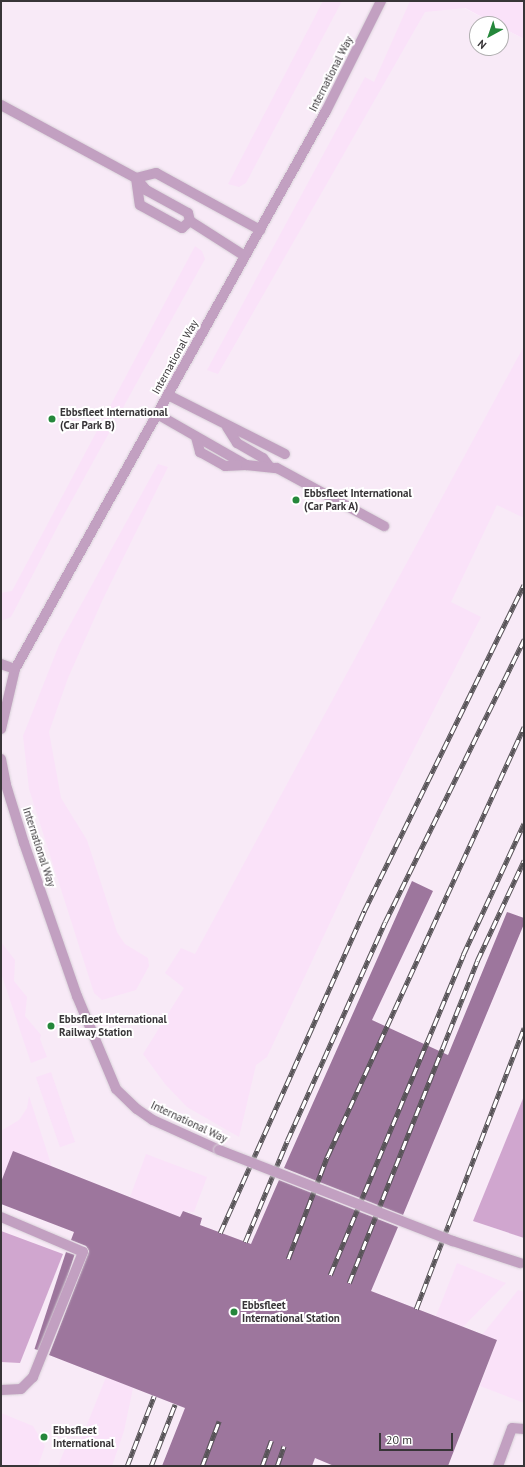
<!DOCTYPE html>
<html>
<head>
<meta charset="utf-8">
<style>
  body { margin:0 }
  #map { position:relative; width:525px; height:1467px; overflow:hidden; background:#fdf6fd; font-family:"PT Sans",sans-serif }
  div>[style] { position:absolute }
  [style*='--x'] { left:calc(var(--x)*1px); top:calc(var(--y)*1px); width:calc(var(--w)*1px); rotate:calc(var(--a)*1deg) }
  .built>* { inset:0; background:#f8eaf7 }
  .green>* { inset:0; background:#fae2f9; transform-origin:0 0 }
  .forest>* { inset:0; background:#d0a6cf }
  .building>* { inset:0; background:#9d769d; transform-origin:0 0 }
  .roads { filter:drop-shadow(0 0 1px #dad3da) drop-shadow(0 0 1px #dad3da) }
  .service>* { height:10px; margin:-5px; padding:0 5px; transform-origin:5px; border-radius:5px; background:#c2a0c1 }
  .minor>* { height:10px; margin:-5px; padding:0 5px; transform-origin:5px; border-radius:5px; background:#c2a0c1 }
  .rail>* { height:4.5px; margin-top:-2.25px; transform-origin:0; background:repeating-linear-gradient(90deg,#fff 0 9px,#585458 0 18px); box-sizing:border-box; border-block:1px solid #585458 }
  .bridges { filter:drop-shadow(0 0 1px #dad3da) drop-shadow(0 0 1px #dad3da) }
  .minor-bridge>* { height:10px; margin:-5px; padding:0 5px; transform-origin:5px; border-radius:5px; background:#c2a0c1 }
  .dots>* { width:11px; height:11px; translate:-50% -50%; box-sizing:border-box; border:2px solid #fff; border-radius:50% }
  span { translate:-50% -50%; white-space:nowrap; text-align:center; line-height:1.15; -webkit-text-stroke:4px #fff; paint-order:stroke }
  .street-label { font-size:11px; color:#383538 }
  .poi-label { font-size:11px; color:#383538; font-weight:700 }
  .left { translate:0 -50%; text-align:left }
  .frame { position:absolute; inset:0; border:2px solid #383538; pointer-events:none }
  .north { position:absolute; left:469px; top:16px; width:40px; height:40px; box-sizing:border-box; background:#fff; border:1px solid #afaeaf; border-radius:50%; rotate:220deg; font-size:11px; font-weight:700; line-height:16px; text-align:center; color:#383538 }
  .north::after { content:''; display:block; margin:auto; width:14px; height:18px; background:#25873b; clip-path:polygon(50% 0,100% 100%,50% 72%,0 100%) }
  .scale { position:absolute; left:379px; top:1433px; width:74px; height:18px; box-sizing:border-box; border:2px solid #383538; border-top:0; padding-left:5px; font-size:12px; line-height:14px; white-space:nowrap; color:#383538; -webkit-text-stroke:3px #fff; paint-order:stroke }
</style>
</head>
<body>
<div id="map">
  <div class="built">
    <div style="clip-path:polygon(1px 1px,451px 1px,495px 24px,477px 24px,477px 48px,501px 48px,501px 27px,524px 39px,524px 1096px,474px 1221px,524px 1238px,524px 1466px,1px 1466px)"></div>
  </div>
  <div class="green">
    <div style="clip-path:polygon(323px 1px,342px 1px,246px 183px,239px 187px,228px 184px)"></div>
    <div style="clip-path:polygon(410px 1px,524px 1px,524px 39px,501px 27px,501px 24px,495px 24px,465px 8px,425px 12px,218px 374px,207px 370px,365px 77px,374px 82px)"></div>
    <div style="clip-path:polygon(195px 246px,202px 251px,205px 259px,61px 520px,11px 617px,1px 621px,1px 593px,12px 591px)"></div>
    <div style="clip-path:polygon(524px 346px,524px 518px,497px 505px,451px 602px,481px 617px,380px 816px,267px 1057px,256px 1065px,239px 1137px,187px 1107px,165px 1084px,143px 1054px,184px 988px,165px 973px,181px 948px,195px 954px)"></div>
    <div style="clip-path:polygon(158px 464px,168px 467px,103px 599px,68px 678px,49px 732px,61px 798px,87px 840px,117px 932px,125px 944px,148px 958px,149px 966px,136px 990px,102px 1000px,94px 993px,29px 789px,23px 736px,59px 645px)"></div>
    <div style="clip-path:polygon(1px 919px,1px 942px,15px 960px,14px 981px,27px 997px,25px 1016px,41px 1035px,40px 1039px,47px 1057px,31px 1063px,1px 973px)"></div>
    <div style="left:51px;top:1072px;width:74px;height:16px;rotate:71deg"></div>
    <div style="clip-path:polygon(29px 1096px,52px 1167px,13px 1152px,1px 1182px,1px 1131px,19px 1120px,27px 1108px)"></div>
    <div style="clip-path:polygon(146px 1154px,207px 1177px,194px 1212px,183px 1211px,180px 1217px,130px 1197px)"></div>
    <div style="clip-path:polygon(457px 1263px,506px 1283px,463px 1327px,436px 1316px)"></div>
    <div style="clip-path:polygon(518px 1290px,524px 1292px,524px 1403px,480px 1386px,497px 1340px,482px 1335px)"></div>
    <div style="clip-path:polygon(106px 1377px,133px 1388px,124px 1431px,112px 1466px,58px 1466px,69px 1439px,80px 1442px)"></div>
    <div style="clip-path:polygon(1px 1413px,33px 1426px,45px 1446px,38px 1466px,1px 1466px)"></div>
  </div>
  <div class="forest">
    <div style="clip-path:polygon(524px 1096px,524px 1238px,473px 1221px)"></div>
    <div style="clip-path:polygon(1px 1231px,63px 1254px,20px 1363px,1px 1362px)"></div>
  </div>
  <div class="building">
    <div style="clip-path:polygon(412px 881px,433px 891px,372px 1020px,448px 1055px,507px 912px,524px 918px,524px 924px,403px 1215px,284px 1168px)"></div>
    <div style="clip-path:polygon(13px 1151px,180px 1217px,183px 1211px,202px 1218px,200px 1225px,251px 1244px,279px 1180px,398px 1227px,371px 1291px,497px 1340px,448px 1466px,334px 1466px,315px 1458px,312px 1466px,162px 1466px,185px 1408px,49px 1355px,89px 1251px,86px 1246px,71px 1240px,74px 1232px,1px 1204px,1px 1182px)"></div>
    <div style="left:66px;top:1252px;width:9px;height:102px;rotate:18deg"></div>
  </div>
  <div class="roads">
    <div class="service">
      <div style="--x:1;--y:105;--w:153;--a:28.4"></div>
      <div style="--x:136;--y:178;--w:16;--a:50"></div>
      <div style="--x:146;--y:190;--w:48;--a:28.7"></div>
      <div style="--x:188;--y:213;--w:8;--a:76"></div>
      <div style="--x:190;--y:221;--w:65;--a:32.5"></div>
      <div style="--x:136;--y:178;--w:21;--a:-14"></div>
      <div style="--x:156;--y:173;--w:119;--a:28.7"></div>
      <div style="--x:136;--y:178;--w:27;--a:82"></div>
      <div style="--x:140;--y:205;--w:48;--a:28.7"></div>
      <div style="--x:182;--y:228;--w:11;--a:-41"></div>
      <div style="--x:168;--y:395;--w:131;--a:26.8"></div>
      <div style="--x:157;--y:414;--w:103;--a:29.8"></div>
      <div style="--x:227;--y:427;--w:19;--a:58"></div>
      <div style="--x:237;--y:443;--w:30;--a:30"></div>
      <div style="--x:263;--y:458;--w:10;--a:53"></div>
      <div style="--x:196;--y:437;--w:16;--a:75"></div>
      <div style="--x:200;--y:452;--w:29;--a:29"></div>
      <div style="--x:225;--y:466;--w:21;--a:-3"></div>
      <div style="--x:246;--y:465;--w:31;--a:6"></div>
      <div style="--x:277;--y:468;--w:122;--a:28.5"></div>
      <div style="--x:1;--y:664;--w:15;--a:20"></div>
      <div style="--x:1;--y:1217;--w:89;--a:23.1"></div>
      <div style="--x:83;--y:1252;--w:135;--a:111.8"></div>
      <div style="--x:33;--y:1377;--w:17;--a:135"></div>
      <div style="--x:21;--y:1389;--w:20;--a:177"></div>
      <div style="--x:498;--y:1466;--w:40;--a:-69.8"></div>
      <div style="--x:512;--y:1428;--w:12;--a:5"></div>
    </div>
    <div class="minor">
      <div style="--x:1;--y:729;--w:62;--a:-76.9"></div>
      <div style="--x:15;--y:669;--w:639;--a:-60.87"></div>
      <div style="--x:326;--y:111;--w:123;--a:-63.4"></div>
      <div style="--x:1;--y:759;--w:26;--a:79"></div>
      <div style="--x:6;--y:785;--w:61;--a:72.8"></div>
      <div style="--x:24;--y:843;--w:162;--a:70.9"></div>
      <div style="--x:77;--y:996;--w:101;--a:67.2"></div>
      <div style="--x:116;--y:1089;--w:29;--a:44"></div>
      <div style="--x:137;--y:1109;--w:19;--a:35"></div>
      <div style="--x:153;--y:1120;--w:72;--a:24.4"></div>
    </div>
  </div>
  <div class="rail">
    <div style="--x:220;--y:1233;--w:353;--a:-65.9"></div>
    <div style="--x:364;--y:911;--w:363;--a:-63.9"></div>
    <div style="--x:245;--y:1242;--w:109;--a:-67.4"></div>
    <div style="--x:287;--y:1141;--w:240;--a:-65.9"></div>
    <div style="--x:385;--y:922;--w:315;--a:-63.8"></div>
    <div style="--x:288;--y:1259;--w:109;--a:-69.1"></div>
    <div style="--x:327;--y:1157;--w:473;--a:-65.4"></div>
    <div style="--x:330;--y:1275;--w:347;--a:-67.4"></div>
    <div style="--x:463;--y:955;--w:145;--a:-65.2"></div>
    <div style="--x:349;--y:1283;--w:347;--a:-68.3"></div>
    <div style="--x:477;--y:961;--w:111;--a:-65"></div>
    <div style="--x:416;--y:1309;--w:301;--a:-69"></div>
    <div style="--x:127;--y:1466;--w:75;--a:-68.9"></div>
    <div style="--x:151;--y:1466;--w:66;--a:-68.8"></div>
    <div style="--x:202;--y:1466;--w:48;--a:-69.3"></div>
    <div style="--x:262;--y:1466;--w:27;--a:-70"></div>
    <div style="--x:277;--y:1466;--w:21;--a:-71"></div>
  </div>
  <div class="bridges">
    <div class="minor-bridge">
      <div style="--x:219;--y:1150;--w:251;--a:21.3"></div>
      <div style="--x:453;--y:1241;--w:71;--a:18.2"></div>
    </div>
  </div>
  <div class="dots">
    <div style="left:52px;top:419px;background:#25873b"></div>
    <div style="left:296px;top:500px;background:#25873b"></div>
    <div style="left:51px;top:1026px;background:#25873b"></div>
    <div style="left:234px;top:1312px;background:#25873b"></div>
    <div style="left:44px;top:1437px;background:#25873b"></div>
  </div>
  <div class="street-label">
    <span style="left:331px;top:74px;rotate:-63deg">International Way</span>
    <span style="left:175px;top:357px;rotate:-61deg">International Way</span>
    <span style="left:39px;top:847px;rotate:72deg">International Way</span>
    <span style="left:189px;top:1122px;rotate:25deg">International Way</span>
  </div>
  <div class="poi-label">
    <span class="left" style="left:60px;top:419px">Ebbsfleet International<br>(Car Park B)</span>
    <span class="left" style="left:304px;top:500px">Ebbsfleet International<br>(Car Park A)</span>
    <span class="left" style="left:59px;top:1026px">Ebbsfleet International<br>Railway Station</span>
    <span class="left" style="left:242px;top:1312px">Ebbsfleet<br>International Station</span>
    <span class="left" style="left:53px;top:1437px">Ebbsfleet<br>International</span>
  </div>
  <div class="frame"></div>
  <div class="north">N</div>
  <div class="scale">20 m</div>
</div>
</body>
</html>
